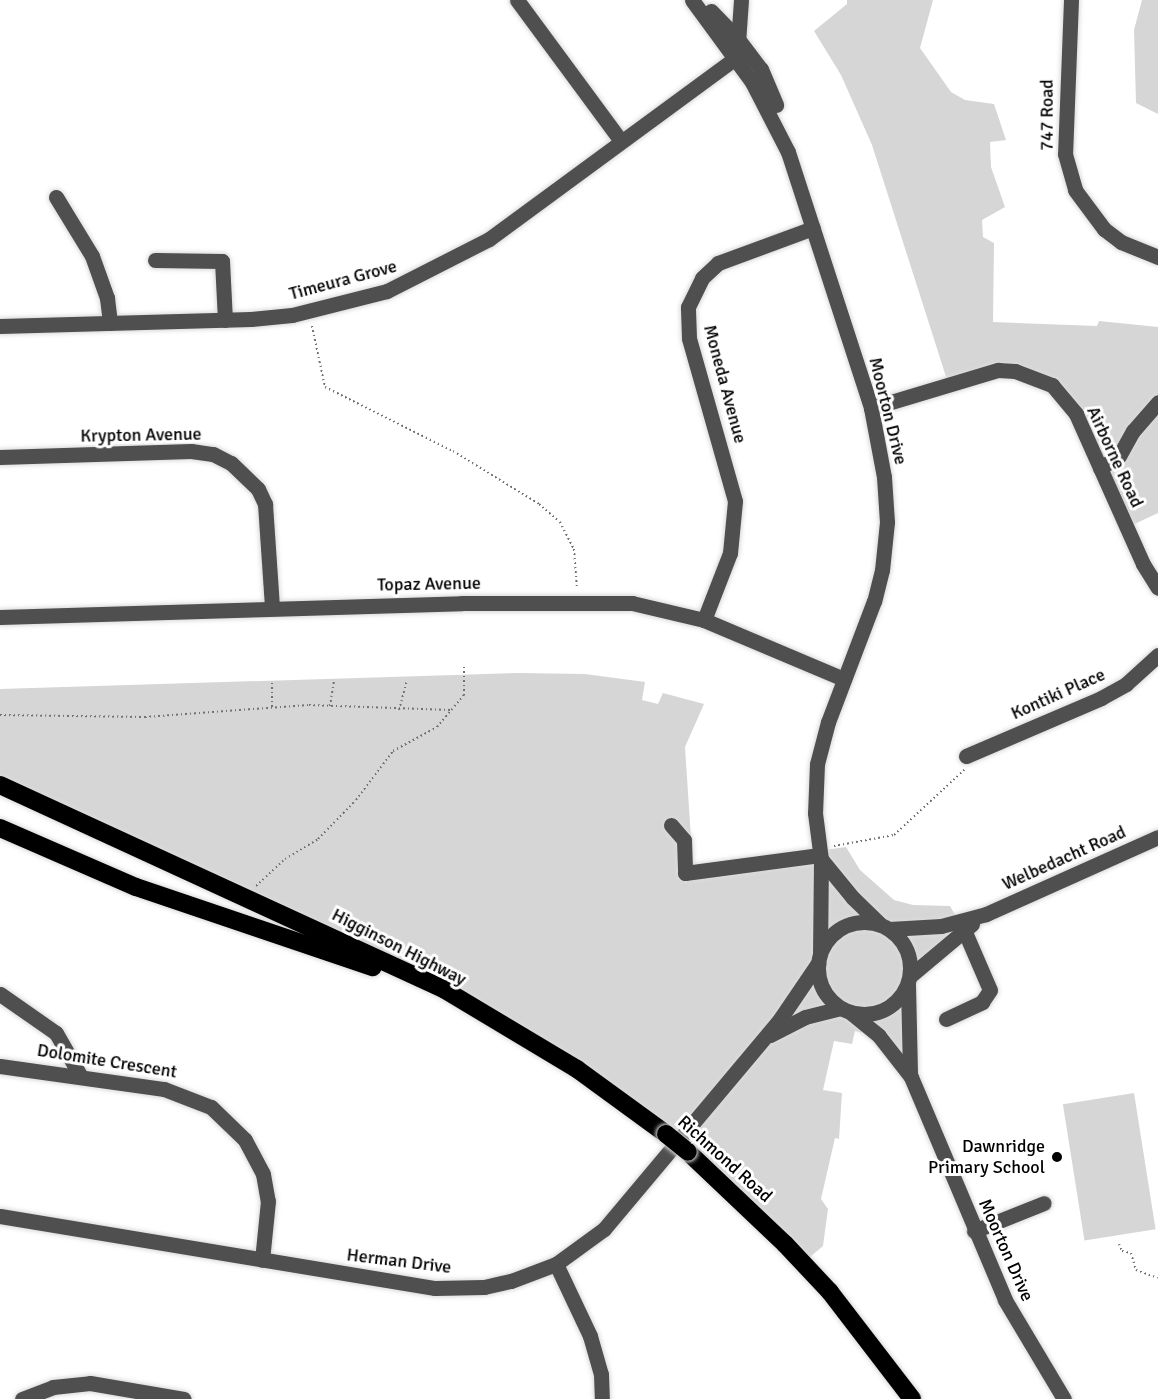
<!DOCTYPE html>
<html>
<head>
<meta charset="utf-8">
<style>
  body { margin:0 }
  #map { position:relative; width:1158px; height:1399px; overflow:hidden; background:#fff; font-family:Signika,sans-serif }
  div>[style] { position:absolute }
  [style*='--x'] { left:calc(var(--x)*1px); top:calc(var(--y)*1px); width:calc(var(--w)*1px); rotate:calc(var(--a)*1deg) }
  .green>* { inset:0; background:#d6d6d6; transform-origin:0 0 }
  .path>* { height:2px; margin-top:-1px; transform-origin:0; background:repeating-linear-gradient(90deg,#717171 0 1.5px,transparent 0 4.5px) }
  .roads { filter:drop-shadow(0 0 2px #dbdbdb) drop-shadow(0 0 2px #dbdbdb) }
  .minor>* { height:15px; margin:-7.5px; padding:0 7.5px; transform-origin:7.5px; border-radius:7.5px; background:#4f4f4f }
  .minor>.ring { margin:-7.5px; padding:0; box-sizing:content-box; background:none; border:15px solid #4f4f4f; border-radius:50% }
  .highway>* { height:18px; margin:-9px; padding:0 9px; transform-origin:9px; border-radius:9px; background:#000 }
  .bridges { filter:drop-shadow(0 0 2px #dbdbdb) drop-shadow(0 0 2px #dbdbdb) }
  .highway-bridge>* { height:18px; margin:-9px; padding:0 9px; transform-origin:9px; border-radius:9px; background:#000 }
  .dots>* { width:16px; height:16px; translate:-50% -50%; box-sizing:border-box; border:3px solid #fff; border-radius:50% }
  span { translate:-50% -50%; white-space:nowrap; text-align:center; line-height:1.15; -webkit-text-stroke:6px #fff; paint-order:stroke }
  .street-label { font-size:18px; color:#000 }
  .poi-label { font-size:18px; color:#000 }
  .right { translate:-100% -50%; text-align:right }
</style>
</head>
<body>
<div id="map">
  <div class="green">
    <div style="clip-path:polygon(847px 0,933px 0,920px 48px,951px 92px,965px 100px,994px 104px,1006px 140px,990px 142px,991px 167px,1005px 207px,982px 220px,983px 237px,994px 243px,993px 322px,1097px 326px,1099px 321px,1158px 327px,1158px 513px,1126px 528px,1063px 396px,1015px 370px,948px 383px,872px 145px,841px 75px,814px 31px,847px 4px)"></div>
    <div style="clip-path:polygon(1142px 0,1158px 0,1158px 114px,1136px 103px,1134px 30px)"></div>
    <div style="clip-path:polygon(518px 673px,585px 674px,645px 682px,642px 700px,658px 704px,663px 693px,704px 704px,685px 747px,693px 869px,846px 847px,860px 870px,894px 900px,913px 905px,950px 906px,964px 931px,911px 977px,911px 1078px,879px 1036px,855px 1031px,852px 1044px,834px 1041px,823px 1090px,842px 1093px,839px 1139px,835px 1138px,821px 1199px,828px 1209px,823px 1246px,804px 1262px,735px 1193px,524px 1034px,0 783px,0 689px)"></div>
    <div style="left:1134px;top:1093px;width:138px;height:72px;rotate:81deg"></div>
  </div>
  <div class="path">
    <div style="--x:312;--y:326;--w:62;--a:78"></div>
    <div style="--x:325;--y:387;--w:143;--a:26.6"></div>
    <div style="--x:453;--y:451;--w:101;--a:31.6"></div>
    <div style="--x:539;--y:504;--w:28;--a:41"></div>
    <div style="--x:560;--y:522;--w:30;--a:63"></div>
    <div style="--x:574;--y:549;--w:40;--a:85.7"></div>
    <div style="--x:330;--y:706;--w:25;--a:-81"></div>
    <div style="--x:272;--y:707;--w:24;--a:-90"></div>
    <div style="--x:399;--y:710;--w:31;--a:-75"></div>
    <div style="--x:0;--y:715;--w:145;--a:0.8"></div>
    <div style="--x:145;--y:717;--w:164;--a:-4.2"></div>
    <div style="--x:309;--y:705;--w:142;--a:2"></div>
    <div style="--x:834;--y:846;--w:61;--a:-10.4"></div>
    <div style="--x:894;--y:835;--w:96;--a:-42.9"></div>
    <div style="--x:256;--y:886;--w:40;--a:-43"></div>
    <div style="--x:285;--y:859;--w:39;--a:-31"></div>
    <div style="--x:318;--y:839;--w:54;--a:-45.7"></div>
    <div style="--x:356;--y:800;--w:61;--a:-52.9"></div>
    <div style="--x:393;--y:751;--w:50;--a:-28.6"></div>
    <div style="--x:437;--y:727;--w:42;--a:-49.8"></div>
    <div style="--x:464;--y:695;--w:31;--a:-90"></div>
    <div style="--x:1119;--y:1244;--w:8;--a:67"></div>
    <div style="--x:1122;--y:1251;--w:9;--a:13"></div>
    <div style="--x:1131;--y:1253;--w:18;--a:74"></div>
    <div style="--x:1136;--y:1270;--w:23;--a:20"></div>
  </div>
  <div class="roads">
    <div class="minor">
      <div style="--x:517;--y:0;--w:175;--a:53.6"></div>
      <div style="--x:692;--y:0;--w:102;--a:53.8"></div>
      <div style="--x:752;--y:82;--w:79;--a:62.8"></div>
      <div style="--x:788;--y:152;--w:269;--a:72"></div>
      <div style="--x:871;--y:408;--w:70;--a:79.3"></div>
      <div style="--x:884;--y:477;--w:45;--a:86.2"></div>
      <div style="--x:887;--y:522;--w:48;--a:95.9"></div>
      <div style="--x:882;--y:570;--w:32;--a:104"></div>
      <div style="--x:874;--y:601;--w:129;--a:110.8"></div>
      <div style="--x:828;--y:722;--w:43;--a:104.7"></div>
      <div style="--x:817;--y:764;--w:49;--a:92.3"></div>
      <div style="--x:815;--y:813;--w:46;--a:82.6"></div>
      <div style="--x:821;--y:859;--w:94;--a:90.6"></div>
      <div style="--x:741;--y:0;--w:39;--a:94"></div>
      <div style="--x:738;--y:39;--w:38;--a:53"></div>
      <div style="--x:761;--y:69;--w:39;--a:67"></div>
      <div style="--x:1071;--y:0;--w:154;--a:92.2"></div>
      <div style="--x:1065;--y:154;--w:37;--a:74"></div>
      <div style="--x:1075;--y:190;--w:49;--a:53.4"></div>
      <div style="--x:1104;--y:229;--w:21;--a:37"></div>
      <div style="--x:1121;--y:242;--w:40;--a:22"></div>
      <div style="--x:711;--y:11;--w:39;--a:46"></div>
      <div style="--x:56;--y:197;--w:69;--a:58.6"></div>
      <div style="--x:92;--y:256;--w:45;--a:70.3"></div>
      <div style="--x:107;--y:298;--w:25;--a:83"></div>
      <div style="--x:155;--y:260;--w:67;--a:0.9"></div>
      <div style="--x:222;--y:261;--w:59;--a:87.1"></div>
      <div style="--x:0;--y:326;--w:251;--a:-1.6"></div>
      <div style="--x:251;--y:319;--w:41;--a:-5.6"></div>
      <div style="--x:292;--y:315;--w:98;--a:-14.2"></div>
      <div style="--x:387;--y:291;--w:114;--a:-27"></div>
      <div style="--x:489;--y:239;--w:305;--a:-36.3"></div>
      <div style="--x:871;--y:408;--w:133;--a:-16.7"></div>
      <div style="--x:998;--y:370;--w:17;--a:3"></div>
      <div style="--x:1015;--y:371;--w:40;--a:21"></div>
      <div style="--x:1052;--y:385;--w:38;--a:50"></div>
      <div style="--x:1076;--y:414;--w:164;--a:65.9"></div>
      <div style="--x:1143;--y:564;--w:28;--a:58"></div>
      <div style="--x:0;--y:457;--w:191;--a:-1.8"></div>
      <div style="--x:191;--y:451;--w:22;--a:8"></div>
      <div style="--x:213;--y:454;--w:20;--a:27"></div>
      <div style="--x:231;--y:463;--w:37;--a:44"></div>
      <div style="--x:258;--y:489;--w:17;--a:65"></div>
      <div style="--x:265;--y:504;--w:104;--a:86.1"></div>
      <div style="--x:1100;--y:468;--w:22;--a:-32"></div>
      <div style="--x:1119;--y:456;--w:29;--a:-61"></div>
      <div style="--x:1133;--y:431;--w:38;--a:-49"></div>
      <div style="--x:0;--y:617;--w:462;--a:-1.7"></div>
      <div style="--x:462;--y:603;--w:170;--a:0"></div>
      <div style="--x:632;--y:603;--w:74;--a:13.3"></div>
      <div style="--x:704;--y:620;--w:152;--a:22.9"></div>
      <div style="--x:704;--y:620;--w:72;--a:-68.8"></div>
      <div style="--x:730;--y:553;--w:52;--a:-84.5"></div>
      <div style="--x:735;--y:501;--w:169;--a:-105.8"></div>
      <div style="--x:689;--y:338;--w:31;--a:-92"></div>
      <div style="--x:688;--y:307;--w:32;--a:-64"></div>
      <div style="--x:702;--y:278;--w:22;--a:-43"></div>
      <div style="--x:718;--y:263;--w:101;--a:-20.2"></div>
      <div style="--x:966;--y:756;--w:147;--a:-23.2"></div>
      <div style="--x:1101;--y:698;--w:29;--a:-29"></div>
      <div style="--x:1126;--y:684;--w:43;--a:-42.2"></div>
      <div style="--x:671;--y:825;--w:20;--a:49"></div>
      <div style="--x:684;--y:840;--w:33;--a:88"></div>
      <div style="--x:685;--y:873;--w:136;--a:-7.6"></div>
      <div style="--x:821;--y:859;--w:50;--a:50.6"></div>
      <div style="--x:853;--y:898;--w:39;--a:44"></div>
      <div class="ring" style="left:818px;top:922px;width:77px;height:77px"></div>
      <div style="--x:889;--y:929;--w:52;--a:-3.3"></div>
      <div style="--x:941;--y:926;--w:47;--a:-14.9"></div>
      <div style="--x:986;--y:914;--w:188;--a:-24.1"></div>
      <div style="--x:910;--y:976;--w:81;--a:-40"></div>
      <div style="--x:908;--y:985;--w:89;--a:88.7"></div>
      <div style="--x:0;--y:994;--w:68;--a:34.9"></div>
      <div style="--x:56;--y:1033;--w:48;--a:60.3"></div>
      <div style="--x:851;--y:1013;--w:36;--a:39"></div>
      <div style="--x:879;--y:1036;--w:52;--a:52"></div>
      <div style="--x:911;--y:1077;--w:242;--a:67.1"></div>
      <div style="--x:1005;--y:1300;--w:115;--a:59.2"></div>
      <div style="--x:946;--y:1019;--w:40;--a:-25"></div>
      <div style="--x:982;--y:1002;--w:14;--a:-56"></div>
      <div style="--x:990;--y:990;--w:65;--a:-113.4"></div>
      <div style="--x:770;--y:1035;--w:39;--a:-27"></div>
      <div style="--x:805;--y:1017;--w:36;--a:-14"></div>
      <div style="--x:0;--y:1066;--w:166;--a:8"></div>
      <div style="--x:164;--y:1089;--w:50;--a:21"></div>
      <div style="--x:211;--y:1107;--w:47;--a:44.1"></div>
      <div style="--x:245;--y:1140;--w:38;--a:62"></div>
      <div style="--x:263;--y:1174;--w:27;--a:80"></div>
      <div style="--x:268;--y:1201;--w:59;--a:95.8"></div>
      <div style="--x:0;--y:1216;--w:441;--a:9.4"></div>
      <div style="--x:435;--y:1288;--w:49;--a:-1.2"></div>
      <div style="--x:484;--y:1287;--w:28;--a:-13"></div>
      <div style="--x:511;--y:1281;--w:48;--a:-20.7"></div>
      <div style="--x:556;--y:1264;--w:59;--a:-36.1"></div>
      <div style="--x:604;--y:1229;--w:274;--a:-50"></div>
      <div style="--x:780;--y:1019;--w:68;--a:-55.8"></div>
      <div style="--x:974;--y:1231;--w:75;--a:-21.8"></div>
      <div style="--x:556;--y:1264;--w:80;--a:64.7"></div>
      <div style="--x:590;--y:1336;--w:40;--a:74"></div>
      <div style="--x:601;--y:1374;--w:25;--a:88"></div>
      <div style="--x:22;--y:1399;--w:33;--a:-21"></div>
      <div style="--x:53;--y:1387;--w:37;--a:-6"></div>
      <div style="--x:90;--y:1383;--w:95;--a:9.7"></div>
    </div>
    <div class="highway">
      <div style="--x:0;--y:785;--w:490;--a:24.7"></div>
      <div style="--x:445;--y:990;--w:154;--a:30.9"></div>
      <div style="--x:577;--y:1069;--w:110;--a:36.1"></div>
      <div style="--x:0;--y:828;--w:148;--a:23.5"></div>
      <div style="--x:136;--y:887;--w:250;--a:18.7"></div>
      <div style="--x:688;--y:1152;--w:134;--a:43.5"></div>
      <div style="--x:785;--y:1244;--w:66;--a:46.8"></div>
      <div style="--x:830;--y:1292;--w:135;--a:52.5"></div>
    </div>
  </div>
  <div class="bridges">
    <div class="highway-bridge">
      <div style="--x:666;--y:1134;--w:28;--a:39"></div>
    </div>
  </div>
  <div class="dots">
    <div style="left:1057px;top:1157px;background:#000"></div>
  </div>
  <div class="street-label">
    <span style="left:1047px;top:115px;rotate:-90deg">747 Road</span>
    <span style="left:343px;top:280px;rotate:-15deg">Timeura Grove</span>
    <span style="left:725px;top:384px;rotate:75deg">Moneda Avenue</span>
    <span style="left:888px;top:411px;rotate:76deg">Moorton Drive</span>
    <span style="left:141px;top:435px;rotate:-1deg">Krypton Avenue</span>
    <span style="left:1115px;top:457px;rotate:65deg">Airborne Road</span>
    <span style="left:429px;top:584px;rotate:-1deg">Topaz Avenue</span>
    <span style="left:1058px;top:694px;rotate:-24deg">Kontiki Place</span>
    <span style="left:1064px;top:858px;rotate:-24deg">Welbedacht Road</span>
    <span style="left:399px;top:947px;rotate:27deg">Higginson Highway</span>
    <span style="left:107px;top:1061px;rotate:9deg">Dolomite Crescent</span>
    <span style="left:725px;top:1159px;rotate:42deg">Richmond Road</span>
    <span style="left:1006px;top:1250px;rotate:66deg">Moorton Drive</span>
    <span style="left:399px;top:1261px;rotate:7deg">Herman Drive</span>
  </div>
  <div class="poi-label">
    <span class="right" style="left:1045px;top:1157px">Dawnridge<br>Primary School</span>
  </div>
</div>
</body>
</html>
